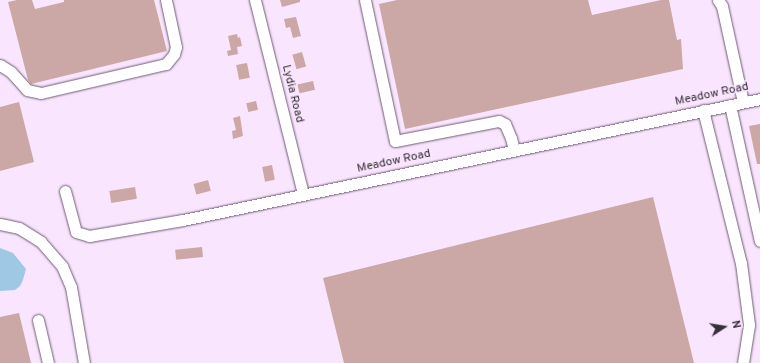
<!DOCTYPE html>
<html>
<head>
<meta charset="utf-8">
<style>
  body { margin:0 }
  #map { position:relative; width:760px; height:363px; overflow:hidden; background:#fae5ff; font-family:Overpass,sans-serif }
  div>[style] { position:absolute }
  [style*='--x'] { left:calc(var(--x)*1px); top:calc(var(--y)*1px); width:calc(var(--w)*1px); rotate:calc(var(--a)*1deg) }
  .water>* { inset:0; background:#9fc8e4 }
  .building>* { inset:0; background:#cba8a5; transform-origin:0 0 }
  .roads { filter:drop-shadow(0 0 1px #6d5b71) drop-shadow(0 0 1px #6d5b71) }
  .minor>* { height:11px; margin:-5.5px; padding:0 5.5px; transform-origin:5.5px; border-radius:5.5px; background:#fff }
  span { translate:-50% -50%; white-space:nowrap; text-align:center; line-height:1.15; -webkit-text-stroke:3.5px #fae5ff; paint-order:stroke }
  .street-label { font-size:12px; color:#383039 }
  .north { position:absolute; left:704px; top:307px; width:40px; height:40px; -webkit-text-stroke:3px #fae5ff; paint-order:stroke; rotate:78deg; font-size:11px; font-weight:700; line-height:16px; text-align:center; color:#383039 }
  .north::after { content:''; display:block; margin:auto; width:14px; height:18px; background:#383039; clip-path:polygon(50% 0,100% 100%,50% 72%,0 100%) }
</style>
</head>
<body>
<div id="map">
  <div class="water">
    <div style="clip-path:polygon(0 248px,13px 253px,26px 269px,23px 280px,20px 286px,15px 290px,0 291px)"></div>
  </div>
  <div class="building">
    <div style="clip-path:polygon(17px 0,32px 0,35px 9px,64px 2px,64px 0,154px 0,167px 51px,31px 84px,28px 80px,8px 2px)"></div>
    <div style="clip-path:polygon(280px 0,300px 0,300px 2px,282px 7px)"></div>
    <div style="clip-path:polygon(397px 0,588px 0,592px 15px,661px 0,669px 0,677px 40px,681px 39px,683px 69px,405px 129px,379px 4px)"></div>
    <div style="clip-path:polygon(296px 17px,301px 36px,293px 38px,290px 27px,286px 28px,284px 19px)"></div>
    <div style="clip-path:polygon(237px 34px,238px 38px,240px 37px,242px 46px,237px 47px,238px 54px,228px 56px,227px 51px,231px 50px,228px 36px)"></div>
    <div style="left:302px;top:52px;width:15px;height:10px;rotate:74deg"></div>
    <div style="left:247px;top:63px;width:15px;height:11px;rotate:79deg"></div>
    <div style="left:313px;top:81px;width:9px;height:16px;rotate:77deg"></div>
    <div style="left:256px;top:101px;width:9px;height:10px;rotate:77deg"></div>
    <div style="clip-path:polygon(19px 102px,34px 162px,0 171px,0 107px)"></div>
    <div style="clip-path:polygon(240px 116px,243px 136px,233px 139px,232px 131px,236px 130px,233px 118px)"></div>
    <div style="clip-path:polygon(760px 124px,760px 164px,757px 164px,749px 126px)"></div>
    <div style="left:272px;top:165px;width:15px;height:10px;rotate:79deg"></div>
    <div style="left:208px;top:180px;width:11px;height:15px;rotate:75deg"></div>
    <div style="left:135px;top:187px;width:12px;height:26px;rotate:81deg"></div>
    <div style="clip-path:polygon(653px 197px,694px 363px,344px 363px,323px 278px)"></div>
    <div style="left:202px;top:247px;width:10px;height:27px;rotate:84deg"></div>
    <div style="clip-path:polygon(19px 313px,31px 363px,0 363px,0 317px)"></div>
  </div>
  <div class="roads">
    <div class="minor">
      <div style="--x:255;--y:0;--w:200;--a:76.1"></div>
      <div style="--x:365;--y:0;--w:144;--a:78"></div>
      <div style="--x:395;--y:141;--w:106;--a:-10.9"></div>
      <div style="--x:499;--y:121;--w:7;--a:27"></div>
      <div style="--x:505;--y:124;--w:15;--a:67"></div>
      <div style="--x:511;--y:138;--w:12;--a:76"></div>
      <div style="--x:718;--y:0;--w:7;--a:56"></div>
      <div style="--x:722;--y:6;--w:98;--a:77.7"></div>
      <div style="--x:0;--y:65;--w:13;--a:32"></div>
      <div style="--x:11;--y:72;--w:24;--a:48"></div>
      <div style="--x:27;--y:90;--w:14;--a:12"></div>
      <div style="--x:41;--y:93;--w:128;--a:-13.1"></div>
      <div style="--x:166;--y:64;--w:13;--a:-51"></div>
      <div style="--x:174;--y:54;--w:7;--a:-74"></div>
      <div style="--x:176;--y:47;--w:48;--a:-102"></div>
      <div style="--x:730;--y:105;--w:139;--a:77.6"></div>
      <div style="--x:703;--y:110;--w:158;--a:76.1"></div>
      <div style="--x:741;--y:263;--w:63;--a:82.6"></div>
      <div style="--x:749;--y:325;--w:38;--a:99"></div>
      <div style="--x:65;--y:191;--w:42;--a:75"></div>
      <div style="--x:76;--y:232;--w:14;--a:17"></div>
      <div style="--x:89;--y:236;--w:95;--a:-9.7"></div>
      <div style="--x:183;--y:220;--w:590;--a:-11.84"></div>
      <div style="--x:0;--y:224;--w:19;--a:12"></div>
      <div style="--x:19;--y:228;--w:26;--a:32"></div>
      <div style="--x:41;--y:242;--w:32;--a:49"></div>
      <div style="--x:62;--y:266;--w:23;--a:67"></div>
      <div style="--x:71;--y:287;--w:77;--a:80.3"></div>
      <div style="--x:38;--y:320;--w:44;--a:76.9"></div>
    </div>
  </div>
  <div class="street-label">
    <span style="left:292px;top:94px;rotate:76deg">Lydia Road</span>
    <span style="left:712px;top:95px;rotate:-12deg">Meadow Road</span>
    <span style="left:394px;top:162px;rotate:-12deg">Meadow Road</span>
  </div>
  <div class="north">N</div>
</div>
</body>
</html>
